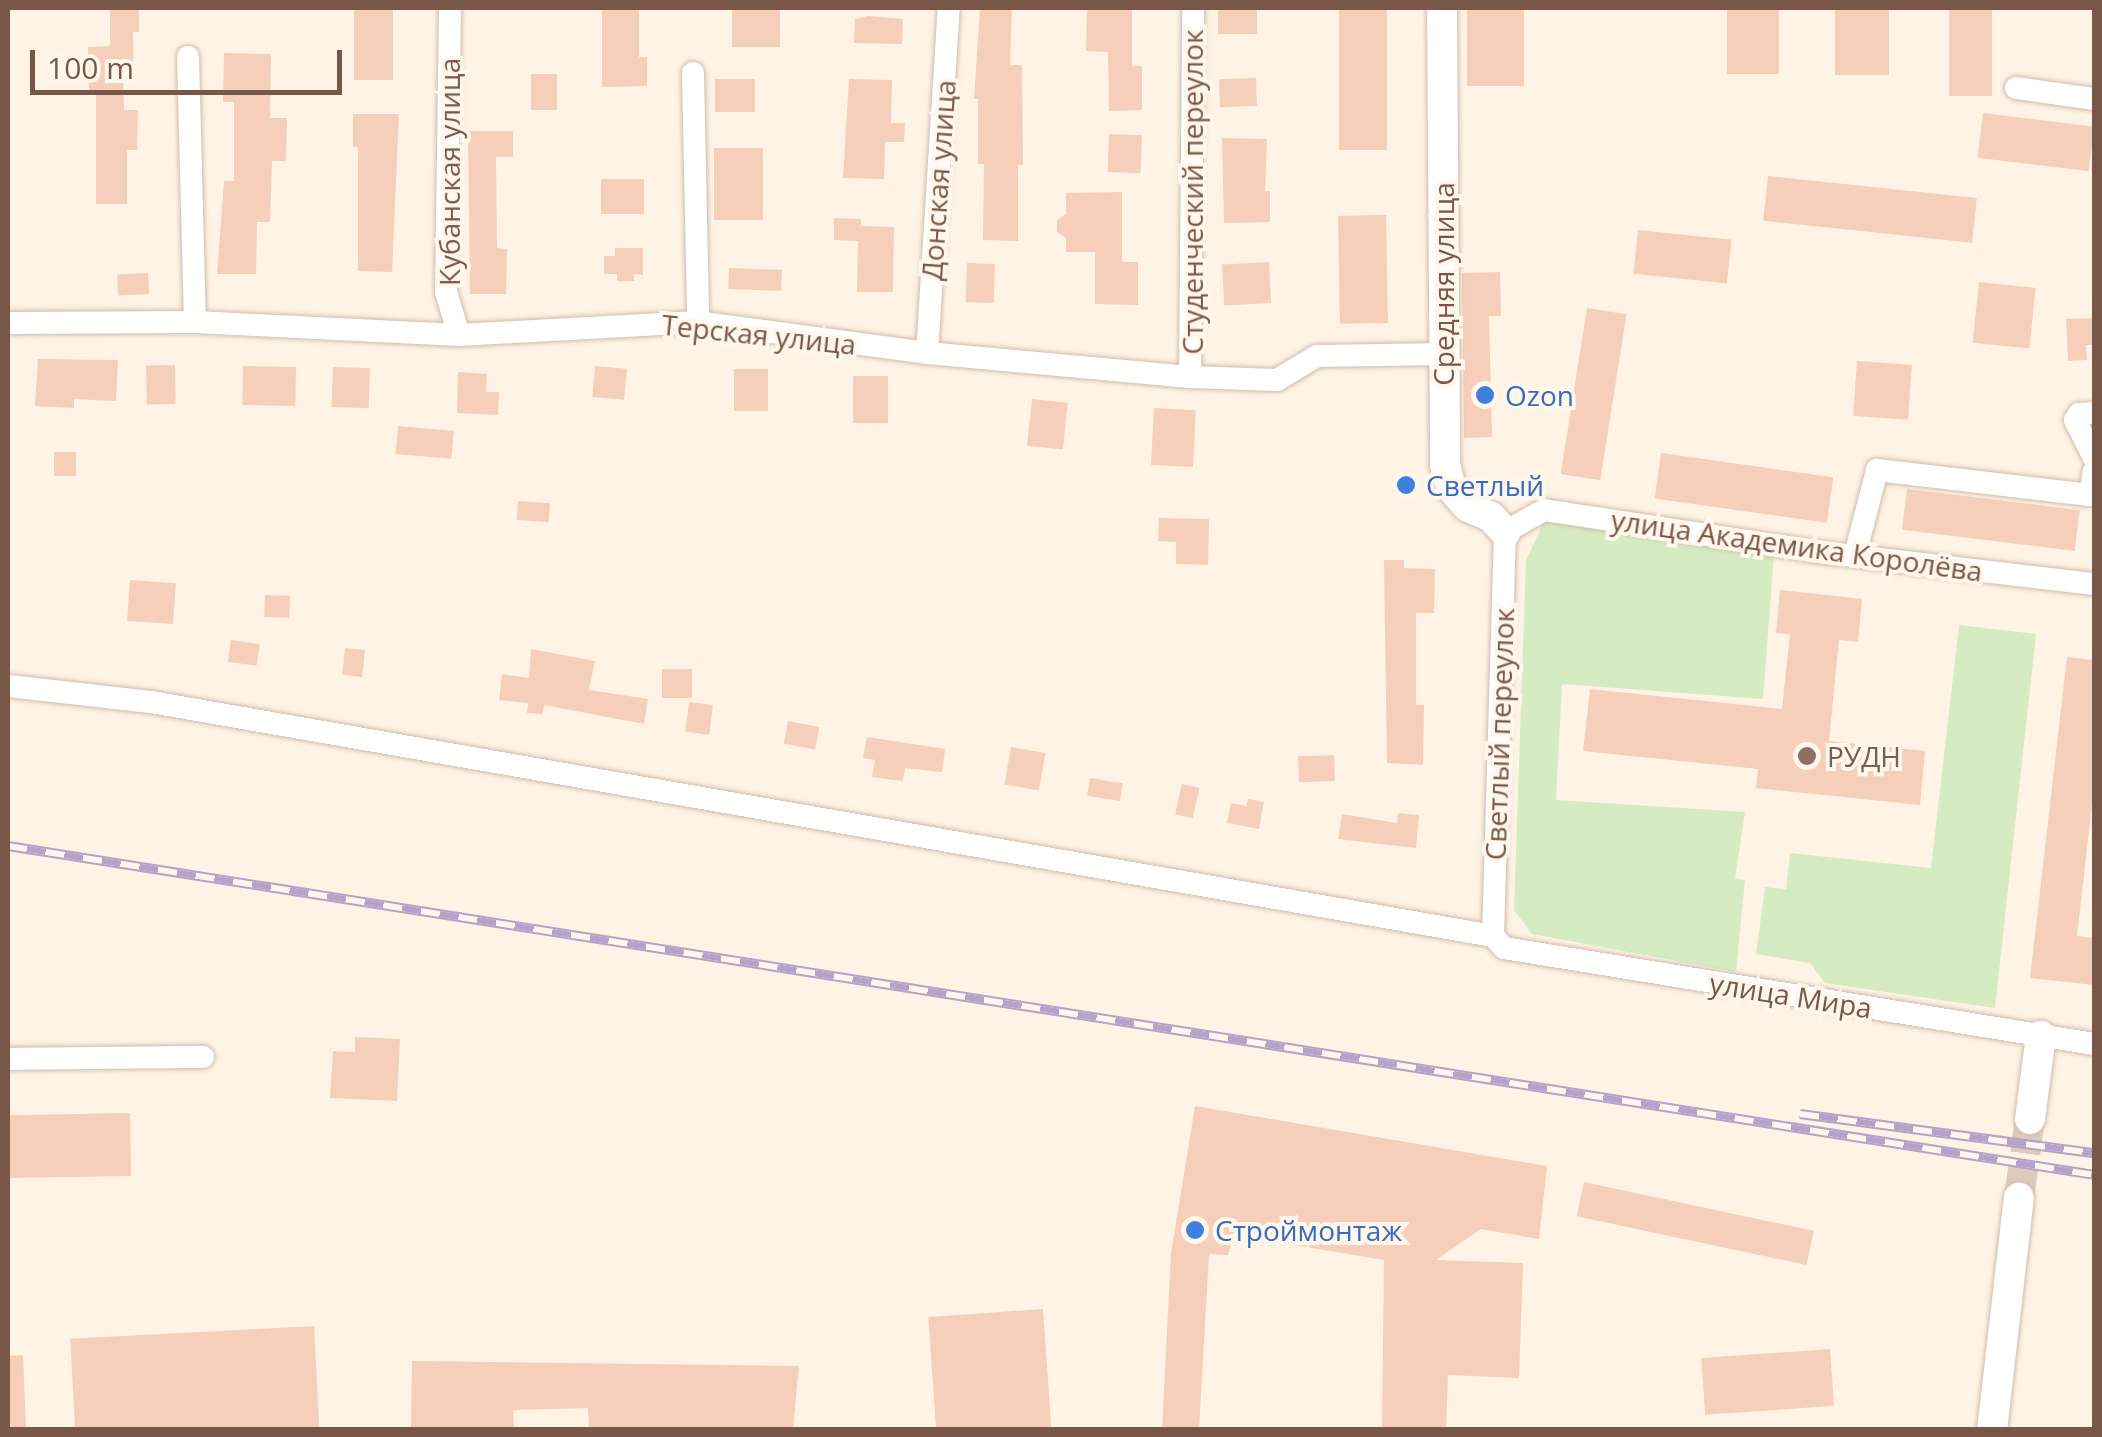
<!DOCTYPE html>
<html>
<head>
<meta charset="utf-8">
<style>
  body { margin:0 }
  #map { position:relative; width:2102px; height:1437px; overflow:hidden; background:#fef3e4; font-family:"Open Sans",sans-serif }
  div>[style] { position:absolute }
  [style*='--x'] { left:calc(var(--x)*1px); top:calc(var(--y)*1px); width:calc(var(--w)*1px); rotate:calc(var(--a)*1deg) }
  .green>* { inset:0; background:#d5ecc2 }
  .building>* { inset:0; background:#f5cfba; transform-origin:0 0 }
  .tertiary-tunnel>* { height:30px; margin-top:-15px; transform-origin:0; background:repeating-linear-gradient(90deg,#dcccbd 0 30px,transparent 0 45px) }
  .roads { filter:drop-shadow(0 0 2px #d2bbac) drop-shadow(0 0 2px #d2bbac) }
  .minor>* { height:22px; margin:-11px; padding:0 11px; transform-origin:11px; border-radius:11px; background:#fff }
  .tertiary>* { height:30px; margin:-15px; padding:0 15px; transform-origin:15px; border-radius:15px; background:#fff }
  .rail>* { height:10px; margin-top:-5px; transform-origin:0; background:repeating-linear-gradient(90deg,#fff7ec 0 19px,#b5a2c8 0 38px); box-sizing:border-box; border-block:2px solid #b5a2c8 }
  .dots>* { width:28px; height:28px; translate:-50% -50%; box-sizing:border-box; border:5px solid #fff7ec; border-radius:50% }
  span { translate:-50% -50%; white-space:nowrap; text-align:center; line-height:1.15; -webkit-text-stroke:8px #fff7ec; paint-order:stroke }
  .street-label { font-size:28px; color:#785748 }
  .shop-label { font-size:28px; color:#366cbe }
  .left { translate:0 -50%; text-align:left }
  .education-label { font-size:28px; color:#785e54 }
  .frame { position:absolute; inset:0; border:10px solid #785748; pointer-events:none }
  .scale { position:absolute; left:30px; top:50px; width:312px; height:45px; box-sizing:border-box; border:5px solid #785748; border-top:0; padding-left:12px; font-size:30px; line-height:35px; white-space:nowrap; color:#785748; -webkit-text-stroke:8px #fff7ec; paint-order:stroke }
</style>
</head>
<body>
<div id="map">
  <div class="green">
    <div style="clip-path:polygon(1544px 522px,1774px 555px,1763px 699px,1562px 684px,1556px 800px,1745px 812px,1735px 879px,1745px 880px,1736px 972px,1532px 934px,1514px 910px,1526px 560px)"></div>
    <div style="clip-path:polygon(1959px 625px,2036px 634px,1995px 1008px,1825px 983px,1810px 963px,1756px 954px,1765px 887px,1786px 889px,1790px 853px,1931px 868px)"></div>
  </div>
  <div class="building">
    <div style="clip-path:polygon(110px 8px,139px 8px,139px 32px,133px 32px,134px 74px,123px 74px,124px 110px,138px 110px,137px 150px,127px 150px,127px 204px,96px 204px,96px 93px,89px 93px,88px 47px,110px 46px)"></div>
    <div style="left:354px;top:8px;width:39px;height:72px"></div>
    <div style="clip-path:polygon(602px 8px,639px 8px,639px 57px,647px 57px,647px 86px,602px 87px)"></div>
    <div style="left:732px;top:8px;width:48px;height:39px"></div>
    <div style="clip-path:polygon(980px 8px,1012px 8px,1010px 65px,1022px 65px,1023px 165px,1018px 165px,1018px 241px,983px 240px,984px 164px,978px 164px,978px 99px,974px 99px)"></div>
    <div style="clip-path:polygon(1087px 8px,1132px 8px,1132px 66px,1142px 66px,1142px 110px,1109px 111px,1108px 52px,1086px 51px)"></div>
    <div style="left:1218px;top:8px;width:39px;height:26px"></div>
    <div style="left:1339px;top:8px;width:48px;height:142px"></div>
    <div style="left:1467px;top:8px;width:57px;height:78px"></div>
    <div style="left:1727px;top:8px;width:52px;height:66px"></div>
    <div style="left:1835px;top:8px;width:54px;height:67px"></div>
    <div style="left:1949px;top:8px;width:43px;height:88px"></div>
    <div style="clip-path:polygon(868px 16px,903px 19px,902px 44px,854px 43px,855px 19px)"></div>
    <div style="clip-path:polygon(224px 53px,271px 54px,270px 118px,287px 118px,286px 161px,272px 161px,270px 222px,257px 222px,256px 274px,217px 274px,224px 181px,234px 181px,234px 102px,223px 102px)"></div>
    <div style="left:531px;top:74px;width:26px;height:36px"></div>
    <div style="left:1256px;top:78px;width:28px;height:37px;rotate:88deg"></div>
    <div style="left:715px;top:79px;width:40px;height:33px"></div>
    <div style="clip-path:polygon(849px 79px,892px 80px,891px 123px,905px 123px,904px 142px,885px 142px,884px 179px,843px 178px)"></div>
    <div style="left:1983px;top:113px;width:112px;height:45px;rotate:7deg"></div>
    <div style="clip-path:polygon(353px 114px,399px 114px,392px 272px,358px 271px,358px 147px,353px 147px)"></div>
    <div style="clip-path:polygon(468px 131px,513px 131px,513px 157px,496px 157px,497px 248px,507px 249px,506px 294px,470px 294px)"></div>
    <div style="left:1109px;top:134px;width:33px;height:38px;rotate:2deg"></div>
    <div style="clip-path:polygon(1222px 138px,1267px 139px,1265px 191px,1270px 191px,1270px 222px,1224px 223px)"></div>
    <div style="left:714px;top:148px;width:49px;height:72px"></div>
    <div style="left:1768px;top:176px;width:210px;height:45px;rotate:6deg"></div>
    <div style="left:601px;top:179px;width:43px;height:35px"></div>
    <div style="clip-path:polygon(1122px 192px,1122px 262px,1138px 262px,1138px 305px,1095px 304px,1095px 252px,1066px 252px,1066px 238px,1057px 232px,1057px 220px,1066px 214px,1066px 193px)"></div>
    <div style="left:1386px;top:215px;width:108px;height:48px;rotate:89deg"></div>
    <div style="clip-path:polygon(834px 218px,861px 219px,861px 226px,894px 227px,893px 292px,857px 292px,858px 241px,834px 240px)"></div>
    <div style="left:1638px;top:230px;width:94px;height:44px;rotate:6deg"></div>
    <div style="clip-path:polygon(615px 248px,643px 248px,643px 275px,634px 274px,634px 281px,617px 281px,617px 274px,604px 274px,604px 256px,615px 256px)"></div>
    <div style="left:1269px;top:262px;width:41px;height:47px;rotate:87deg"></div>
    <div style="left:967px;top:263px;width:28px;height:39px;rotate:2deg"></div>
    <div style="left:729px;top:268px;width:53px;height:21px;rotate:2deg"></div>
    <div style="clip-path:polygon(1500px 272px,1501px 316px,1489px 316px,1492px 437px,1464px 438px,1462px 273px)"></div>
    <div style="left:148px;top:273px;width:21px;height:31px;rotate:87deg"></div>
    <div style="left:1979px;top:282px;width:57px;height:61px;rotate:6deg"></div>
    <div style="left:1587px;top:308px;width:40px;height:168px;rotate:9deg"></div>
    <div style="clip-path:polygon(2094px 318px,2094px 345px,2086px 345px,2087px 360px,2068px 361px,2066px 319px)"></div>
    <div style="clip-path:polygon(38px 359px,118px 360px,116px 401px,74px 399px,74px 408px,35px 406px)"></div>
    <div style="left:1857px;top:361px;width:55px;height:55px;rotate:4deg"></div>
    <div style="left:175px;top:365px;width:39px;height:29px;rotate:89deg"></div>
    <div style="left:243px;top:366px;width:53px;height:39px;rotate:1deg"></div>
    <div style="left:595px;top:366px;width:32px;height:31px;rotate:5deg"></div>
    <div style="left:333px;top:367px;width:37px;height:40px;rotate:2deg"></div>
    <div style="left:734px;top:369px;width:34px;height:42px"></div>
    <div style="clip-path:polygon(458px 372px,487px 374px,486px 392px,499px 392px,498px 415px,457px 413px)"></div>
    <div style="left:853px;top:376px;width:35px;height:47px"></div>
    <div style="left:1032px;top:399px;width:36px;height:47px;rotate:6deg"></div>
    <div style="left:1154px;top:408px;width:42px;height:57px;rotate:3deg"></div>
    <div style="left:398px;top:426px;width:56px;height:28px;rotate:5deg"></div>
    <div style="left:54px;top:452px;width:22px;height:24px"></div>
    <div style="left:1661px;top:453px;width:174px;height:46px;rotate:8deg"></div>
    <div style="left:1907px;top:489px;width:174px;height:41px;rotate:7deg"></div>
    <div style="left:518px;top:501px;width:32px;height:19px;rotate:4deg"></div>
    <div style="clip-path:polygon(1159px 518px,1209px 519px,1208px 565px,1176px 564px,1176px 542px,1158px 541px)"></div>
    <div style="clip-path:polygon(1384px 560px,1404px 560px,1404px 568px,1435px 569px,1434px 613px,1416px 613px,1416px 705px,1424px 705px,1423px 765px,1387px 763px)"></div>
    <div style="left:130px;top:580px;width:46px;height:41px;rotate:4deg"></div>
    <div style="clip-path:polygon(1780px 590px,1862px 599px,1858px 642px,1839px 640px,1829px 741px,1925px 751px,1920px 805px,1756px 788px,1758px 769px,1583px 751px,1590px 689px,1782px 709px,1790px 634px,1776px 633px)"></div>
    <div style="left:265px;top:595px;width:25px;height:22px;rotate:2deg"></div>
    <div style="left:231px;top:640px;width:29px;height:22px;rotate:8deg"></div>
    <div style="left:345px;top:648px;width:20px;height:27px;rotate:6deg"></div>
    <div style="clip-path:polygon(531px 649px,595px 661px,589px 690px,648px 699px,644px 724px,544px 705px,543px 714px,527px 713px,528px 703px,499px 700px,502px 674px,529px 678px)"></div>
    <div style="clip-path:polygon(2067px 657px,2094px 660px,2094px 786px,2077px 936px,2094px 938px,2094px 985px,2030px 978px)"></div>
    <div style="left:692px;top:669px;width:29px;height:30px;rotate:90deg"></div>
    <div style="left:689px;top:702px;width:24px;height:30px;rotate:7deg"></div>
    <div style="left:788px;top:721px;width:32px;height:23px;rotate:11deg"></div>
    <div style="clip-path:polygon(867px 737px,945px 749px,942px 772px,905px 768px,903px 781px,872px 777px,875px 760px,863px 758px)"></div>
    <div style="left:1011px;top:747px;width:35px;height:38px;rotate:10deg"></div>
    <div style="left:1334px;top:755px;width:26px;height:36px;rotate:88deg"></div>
    <div style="left:1090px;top:778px;width:33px;height:18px;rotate:9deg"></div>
    <div style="left:1182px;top:784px;width:18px;height:31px;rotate:13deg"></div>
    <div style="clip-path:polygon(1248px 799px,1264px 802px,1259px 829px,1227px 823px,1231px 803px,1246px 806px)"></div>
    <div style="clip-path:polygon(1398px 813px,1419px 815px,1416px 848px,1338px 839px,1342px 814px,1397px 823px)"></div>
    <div style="clip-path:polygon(355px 1037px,400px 1039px,397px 1101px,330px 1098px,333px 1051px,355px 1052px)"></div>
    <div style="clip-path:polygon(1195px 1106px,1547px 1166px,1539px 1239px,1481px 1229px,1436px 1260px,1523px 1263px,1519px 1378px,1448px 1375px,1446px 1430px,1382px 1430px,1384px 1260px,1234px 1235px,1228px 1255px,1209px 1254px,1199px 1430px,1162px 1430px,1171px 1253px)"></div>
    <div style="left:130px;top:1113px;width:63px;height:122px;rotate:89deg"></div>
    <div style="left:1584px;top:1182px;width:235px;height:35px;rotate:12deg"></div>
    <div style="left:1043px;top:1309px;width:121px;height:115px;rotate:86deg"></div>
    <div style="left:314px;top:1326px;width:104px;height:244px;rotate:87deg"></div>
    <div style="left:1830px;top:1349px;width:57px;height:129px;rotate:86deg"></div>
    <div style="clip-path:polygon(23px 1355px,26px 1430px,8px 1430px,8px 1356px)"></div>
    <div style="clip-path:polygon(412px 1361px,799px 1366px,793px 1430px,589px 1430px,588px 1408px,513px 1410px,514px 1430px,411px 1430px)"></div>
  </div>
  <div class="tertiary-tunnel">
    <div style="--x:2019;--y:1198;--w:80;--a:-82.1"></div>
  </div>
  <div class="roads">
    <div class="minor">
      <div style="--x:450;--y:8;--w:284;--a:90.8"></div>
      <div style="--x:446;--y:292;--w:45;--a:73.2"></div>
      <div style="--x:188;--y:57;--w:265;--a:88.5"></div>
      <div style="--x:693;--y:73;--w:249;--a:88.8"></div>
      <div style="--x:2016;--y:88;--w:79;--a:8"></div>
      <div style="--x:8;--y:323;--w:187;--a:-0.3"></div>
      <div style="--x:195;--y:322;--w:264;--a:2.8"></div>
      <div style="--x:459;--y:335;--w:239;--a:-3.1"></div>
      <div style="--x:698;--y:322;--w:231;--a:7.7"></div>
      <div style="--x:927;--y:353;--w:264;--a:5.2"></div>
      <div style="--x:1190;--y:377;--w:87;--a:2"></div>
      <div style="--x:1277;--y:380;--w:47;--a:-31"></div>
      <div style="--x:1317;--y:356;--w:126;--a:-0.9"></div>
      <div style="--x:927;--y:353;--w:346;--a:-86.4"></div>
      <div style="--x:1190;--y:377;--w:369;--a:-89.5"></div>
      <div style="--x:2094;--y:413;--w:15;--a:176"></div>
      <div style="--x:2079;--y:414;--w:7;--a:124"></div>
      <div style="--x:2075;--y:420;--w:42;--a:63.4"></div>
      <div style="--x:1855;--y:555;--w:88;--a:-75.5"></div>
      <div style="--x:1877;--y:470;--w:214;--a:6.7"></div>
      <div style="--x:2090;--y:495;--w:24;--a:-81"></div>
      <div style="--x:8;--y:686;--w:144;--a:6.4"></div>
      <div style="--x:151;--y:702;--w:1362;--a:9.89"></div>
      <div style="--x:1493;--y:936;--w:404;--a:-88.3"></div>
      <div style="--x:1505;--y:532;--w:45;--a:-29.4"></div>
      <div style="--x:1544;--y:510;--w:271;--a:8.7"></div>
      <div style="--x:1812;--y:551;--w:284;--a:6.7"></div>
      <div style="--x:1493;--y:936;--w:16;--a:47"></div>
      <div style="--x:1504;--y:948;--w:598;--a:9.24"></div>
      <div style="--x:8;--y:1059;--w:195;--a:-0.6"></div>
    </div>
    <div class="tertiary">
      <div style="--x:1442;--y:8;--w:457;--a:89.6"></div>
      <div style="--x:1445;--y:465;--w:24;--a:75"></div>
      <div style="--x:1451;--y:488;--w:25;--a:48"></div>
      <div style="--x:1468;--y:507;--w:25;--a:23"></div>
      <div style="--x:1491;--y:517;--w:21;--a:47"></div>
      <div style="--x:2030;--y:1119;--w:84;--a:-82.5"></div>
      <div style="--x:1992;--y:1430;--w:234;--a:-83.4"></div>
    </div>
  </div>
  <div class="rail">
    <div style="--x:8;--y:846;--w:2112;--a:8.96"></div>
    <div style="--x:1800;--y:1114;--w:297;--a:7.6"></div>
  </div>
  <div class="dots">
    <div style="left:1485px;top:395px;background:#3f7fe0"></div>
    <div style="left:1406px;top:485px;background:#3f7fe0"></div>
    <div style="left:1807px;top:756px;background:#8d6e63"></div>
    <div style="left:1195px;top:1230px;background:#3f7fe0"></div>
  </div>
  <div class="street-label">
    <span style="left:449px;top:172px;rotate:-90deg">Кубанская улица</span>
    <span style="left:938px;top:180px;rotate:-86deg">Донская улица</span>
    <span style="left:1192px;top:192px;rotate:-90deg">Студенческий переулок</span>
    <span style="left:1443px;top:284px;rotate:-90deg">Средняя улица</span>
    <span style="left:759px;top:334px;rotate:6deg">Терская улица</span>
    <span style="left:1797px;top:545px;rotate:8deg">улица Академика Королёва</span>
    <span style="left:1499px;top:734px;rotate:-88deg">Светлый переулок</span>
    <span style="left:1791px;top:995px;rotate:9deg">улица Мира</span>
  </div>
  <div class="shop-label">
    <span class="left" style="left:1505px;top:395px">Ozon</span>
    <span class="left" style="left:1426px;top:485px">Светлый</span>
    <span class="left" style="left:1215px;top:1230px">Строймонтаж</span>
  </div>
  <div class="education-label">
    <span class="left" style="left:1827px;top:756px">РУДН</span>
  </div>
  <div class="frame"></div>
  <div class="scale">100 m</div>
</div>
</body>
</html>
